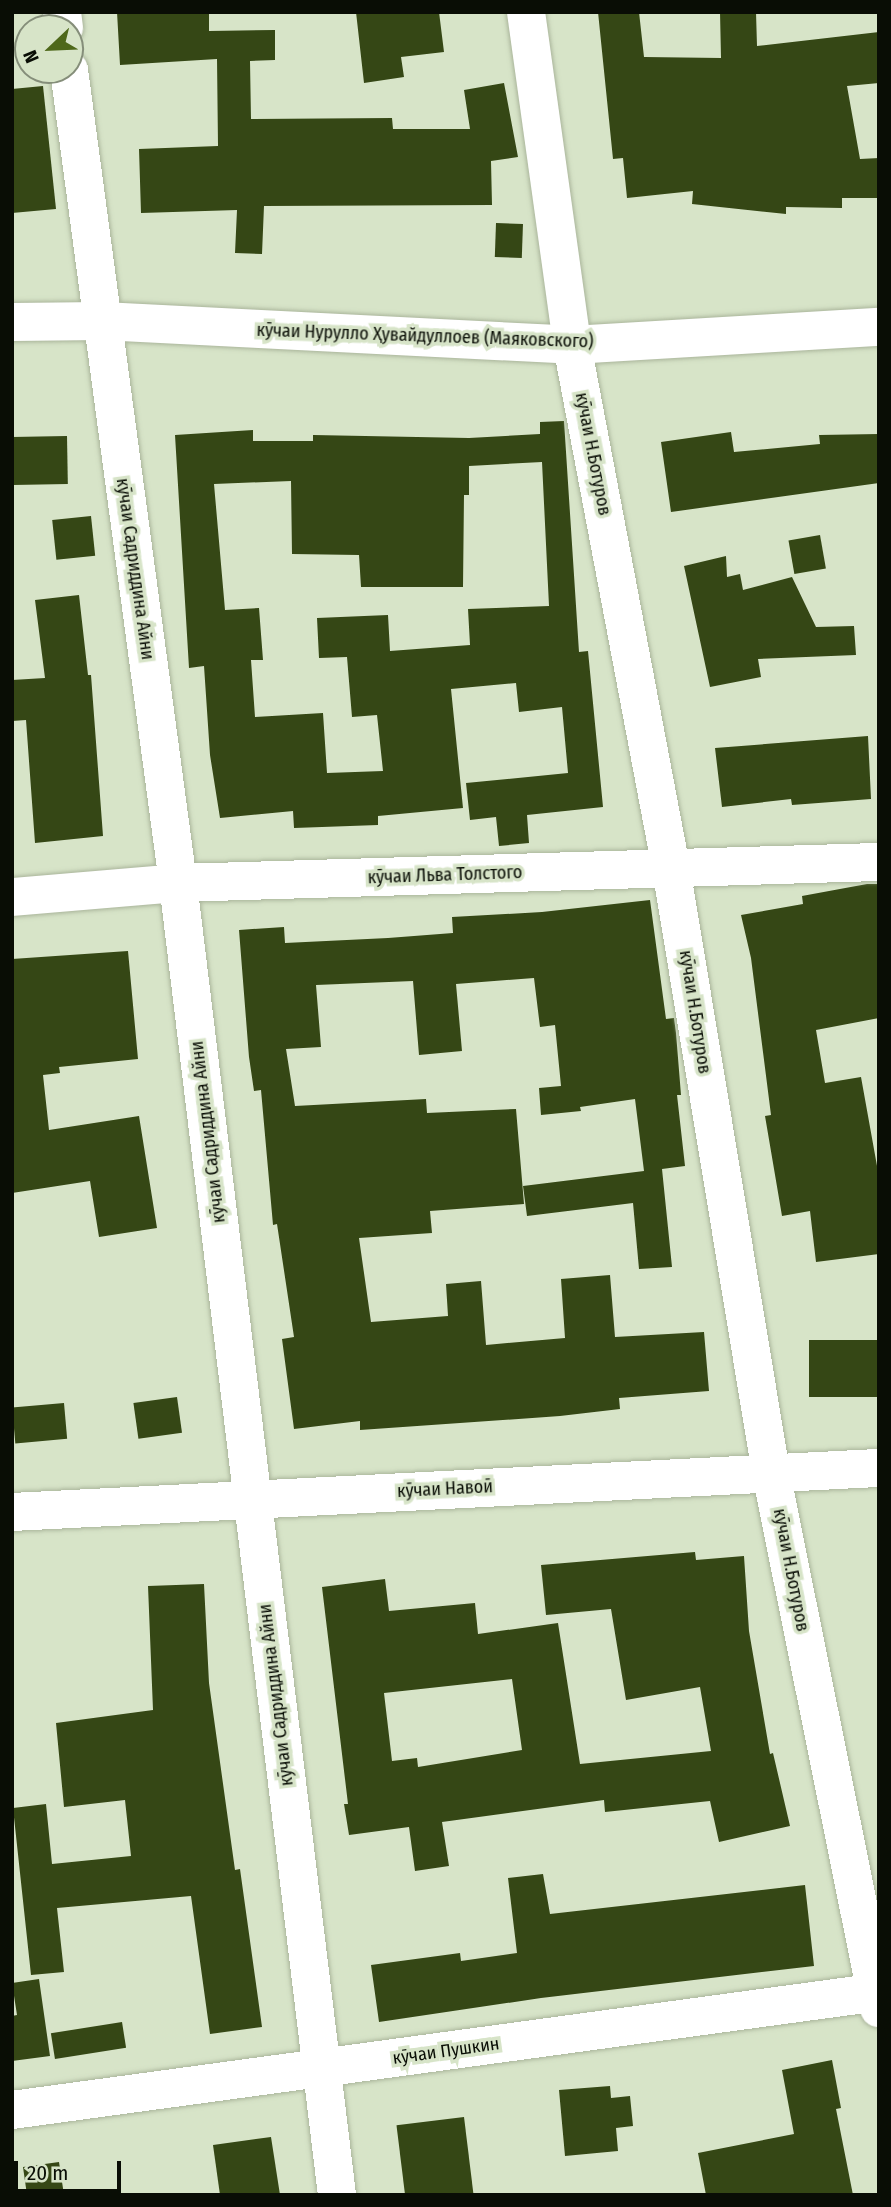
<!DOCTYPE html>
<html>
<head>
<meta charset="utf-8">
<style>
  body { margin:0 }
  #map { position:relative; width:891px; height:2207px; overflow:hidden; background:#d7e4c8; font-family:"Fira Sans Condensed",sans-serif }
  div>[style] { position:absolute }
  [style*='--x'] { left:calc(var(--x)*1px); top:calc(var(--y)*1px); width:calc(var(--w)*1px); rotate:calc(var(--a)*1deg) }
  .building>* { inset:0; background:#354715; transform-origin:0 0 }
  .roads { filter:drop-shadow(0 0 2px #aab59b) drop-shadow(0 0 2px #aab59b) }
  .minor>* { height:38px; margin:-19px; padding:0 19px; transform-origin:19px; border-radius:19px; background:#fff }
  span { translate:-50% -50%; white-space:nowrap; text-align:center; line-height:1.15; -webkit-text-stroke:7px #d7e4c8; paint-order:stroke }
  .street-label { font-size:18px; color:#090d05 }
  .frame { position:absolute; inset:0; border:14px solid #090d05; pointer-events:none }
  .north { position:absolute; left:14px; top:14px; width:70px; height:70px; box-sizing:border-box; background:#d7e4c8; border:2px solid #858e7a; border-radius:50%; rotate:247deg; font-size:19px; font-weight:700; line-height:28px; text-align:center; color:#090d05 }
  .north::after { content:''; display:block; margin:auto; width:24px; height:32px; background:#4e681a; clip-path:polygon(50% 0,100% 100%,50% 72%,0 100%) }
  .scale { position:absolute; left:14px; top:2161px; width:107px; height:32px; box-sizing:border-box; border:4px solid #090d05; border-top:0; padding-left:9px; font-size:21px; line-height:24px; white-space:nowrap; color:#090d05; -webkit-text-stroke:5px #d7e4c8; paint-order:stroke }
</style>
</head>
<body>
<div id="map">
  <div class="building">
    <div style="clip-path:polygon(117px 12px,209px 12px,209px 31px,275px 30px,275px 60px,250px 61px,251px 119px,392px 118px,393px 129px,470px 129px,464px 90px,504px 83px,518px 157px,491px 161px,492px 205px,264px 206px,262px 254px,235px 253px,237px 210px,141px 213px,139px 149px,218px 146px,217px 59px,120px 65px)"></div>
    <div style="clip-path:polygon(356px 12px,439px 12px,444px 52px,401px 57px,404px 77px,364px 83px)"></div>
    <div style="clip-path:polygon(598px 12px,639px 12px,644px 57px,721px 58px,720px 12px,756px 12px,757px 46px,879px 32px,879px 83px,847px 86px,860px 159px,879px 158px,879px 198px,842px 198px,842px 208px,786px 207px,786px 214px,692px 204px,693px 191px,627px 198px,623px 158px,613px 159px)"></div>
    <div style="clip-path:polygon(43px 86px,56px 209px,12px 213px,12px 89px)"></div>
    <div style="left:496px;top:223px;width:27px;height:34px;rotate:2deg"></div>
    <div style="clip-path:polygon(evenodd,564px 421px,579px 652px,588px 651px,603px 807px,527px 815px,529px 843px,499px 846px,496px 817px,470px 820px,466px 783px,568px 773px,562px 707px,519px 712px,516px 683px,451px 689px,463px 808px,378px 816px,378px 825px,294px 828px,293px 811px,220px 818px,210px 755px,204px 666px,189px 668px,175px 435px,253px 430px,253px 441px,313px 441px,313px 435px,469px 438px,540px 434px,540px 422px,564px 421px,542px 462px,549px 606px,468px 609px,470px 645px,390px 651px,388px 615px,317px 618px,319px 658px,347px 657px,352px 717px,377px 715px,383px 771px,327px 773px,323px 713px,255px 717px,251px 660px,263px 660px,259px 608px,225px 610px,214px 484px,291px 481px,292px 554px,359px 555px,361px 587px,463px 587px,464px 495px,469px 495px,469px 466px,542px 462px)"></div>
    <div style="clip-path:polygon(731px 432px,734px 452px,820px 444px,819px 435px,879px 434px,879px 483px,671px 512px,661px 442px)"></div>
    <div style="left:67px;top:436px;width:48px;height:55px;rotate:89deg"></div>
    <div style="left:91px;top:516px;width:40px;height:39px;rotate:84deg"></div>
    <div style="left:820px;top:535px;width:34px;height:32px;rotate:80deg"></div>
    <div style="clip-path:polygon(726px 556px,727px 577px,740px 574px,743px 590px,792px 577px,816px 627px,854px 626px,856px 655px,758px 659px,761px 677px,710px 687px,684px 566px)"></div>
    <div style="clip-path:polygon(79px 595px,88px 675px,91px 675px,103px 836px,35px 843px,26px 720px,12px 721px,12px 680px,45px 678px,35px 600px)"></div>
    <div style="clip-path:polygon(868px 736px,871px 799px,792px 805px,791px 799px,722px 807px,715px 748px)"></div>
    <div style="clip-path:polygon(867px 884px,879px 884px,879px 1018px,816px 1030px,825px 1083px,861px 1077px,879px 1177px,879px 1254px,816px 1262px,810px 1211px,782px 1216px,765px 1116px,771px 1115px,751px 958px,741px 915px,803px 904px,802px 896px)"></div>
    <div style="clip-path:polygon(650px 900px,666px 1019px,674px 1018px,676px 1033px,681px 1095px,677px 1095px,685px 1166px,662px 1169px,672px 1267px,639px 1269px,633px 1203px,527px 1216px,523px 1186px,644px 1171px,635px 1099px,580px 1107px,581px 1111px,541px 1115px,539px 1088px,561px 1086px,555px 1025px,540px 1027px,534px 978px,456px 984px,462px 1051px,419px 1055px,413px 981px,316px 985px,321px 1047px,286px 1049px,295px 1106px,426px 1099px,427px 1113px,516px 1109px,524px 1204px,430px 1211px,432px 1233px,359px 1238px,371px 1322px,448px 1316px,446px 1284px,481px 1281px,486px 1345px,565px 1338px,561px 1279px,610px 1275px,615px 1337px,704px 1332px,709px 1391px,619px 1398px,620px 1409px,560px 1416px,360px 1430px,360px 1421px,294px 1429px,282px 1339px,294px 1337px,277px 1224px,273px 1225px,261px 1090px,254px 1091px,249px 1057px,239px 930px,284px 927px,285px 943px,388px 938px,453px 933px,452px 917px,542px 912px)"></div>
    <div style="clip-path:polygon(128px 951px,138px 1059px,59px 1067px,60px 1073px,43px 1075px,49px 1130px,139px 1116px,157px 1228px,99px 1237px,90px 1181px,12px 1193px,12px 959px)"></div>
    <div style="left:879px;top:1340px;width:57px;height:70px;rotate:90deg"></div>
    <div style="left:177px;top:1397px;width:36px;height:44px;rotate:82deg"></div>
    <div style="left:64px;top:1403px;width:36px;height:52px;rotate:85deg"></div>
    <div style="clip-path:polygon(evenodd,695px 1552px,696px 1560px,744px 1556px,749px 1631px,770px 1754px,773px 1753px,790px 1826px,719px 1842px,710px 1801px,605px 1812px,604px 1800px,442px 1822px,449px 1866px,415px 1871px,409px 1827px,349px 1835px,344px 1804px,348px 1804px,322px 1587px,385px 1579px,389px 1611px,475px 1603px,478px 1634px,558px 1623px,580px 1764px,711px 1751px,700px 1687px,626px 1700px,611px 1609px,546px 1615px,541px 1565px,695px 1552px,512px 1679px,522px 1750px,418px 1767px,417px 1758px,392px 1761px,384px 1693px,512px 1679px)"></div>
    <div style="clip-path:polygon(204px 1584px,209px 1683px,235px 1870px,240px 1869px,262px 2027px,210px 2034px,191px 1896px,57px 1908px,64px 1972px,31px 1975px,13px 1808px,46px 1804px,52px 1864px,131px 1856px,125px 1800px,64px 1807px,56px 1723px,153px 1710px,148px 1586px)"></div>
    <div style="clip-path:polygon(543px 1874px,550px 1914px,805px 1885px,814px 1966px,541px 1998px,379px 2022px,371px 1965px,460px 1953px,461px 1961px,517px 1953px,508px 1878px)"></div>
    <div style="clip-path:polygon(39px 1979px,50px 2056px,12px 2061px,12px 2016px,17px 2015px,12px 1983px)"></div>
    <div style="left:122px;top:2022px;width:26px;height:72px;rotate:81deg"></div>
    <div style="clip-path:polygon(832px 2060px,841px 2108px,836px 2109px,853px 2195px,706px 2195px,698px 2153px,794px 2134px,782px 2070px)"></div>
    <div style="clip-path:polygon(610px 2086px,611px 2098px,630px 2096px,633px 2126px,616px 2128px,618px 2151px,565px 2156px,559px 2090px)"></div>
    <div style="left:464px;top:2117px;width:79px;height:68px;rotate:83deg"></div>
    <div style="clip-path:polygon(271px 2137px,280px 2195px,220px 2195px,213px 2145px)"></div>
    <div style="clip-path:polygon(59px 2162px,64px 2195px,27px 2195px,23px 2167px)"></div>
  </div>
  <div class="roads">
    <div class="minor">
      <div style="--x:62;--y:12;--w:16;--a:83"></div>
      <div style="--x:526;--y:12;--w:336;--a:82.1"></div>
      <div style="--x:572;--y:345;--w:532;--a:79.28"></div>
      <div style="--x:671;--y:868;--w:613;--a:80.61"></div>
      <div style="--x:771;--y:1473;--w:546;--a:78.59"></div>
      <div style="--x:69;--y:70;--w:820;--a:82.36"></div>
      <div style="--x:178;--y:883;--w:1322;--a:83.09"></div>
      <div style="--x:12;--y:322;--w:90;--a:-0.6"></div>
      <div style="--x:102;--y:321;--w:471;--a:2.9"></div>
      <div style="--x:572;--y:345;--w:308;--a:-3.4"></div>
      <div style="--x:12;--y:897;--w:167;--a:-4.8"></div>
      <div style="--x:178;--y:883;--w:701;--a:-1.72"></div>
      <div style="--x:12;--y:1512;--w:868;--a:-2.91"></div>
      <div style="--x:12;--y:2110;--w:875;--a:-7.75"></div>
    </div>
  </div>
  <div class="street-label">
    <span style="left:425px;top:336px;rotate:2deg">кӯчаи Нурулло Ҳувайдуллоев (Маяковского)</span>
    <span style="left:593px;top:454px;rotate:79deg">кӯчаи Н.Ботуров</span>
    <span style="left:135px;top:569px;rotate:82deg">кӯчаи Садриддина Айни</span>
    <span style="left:445px;top:875px;rotate:-2deg">кӯчаи Льва Толстого</span>
    <span style="left:695px;top:1012px;rotate:81deg">кӯчаи Н.Ботуров</span>
    <span style="left:208px;top:1132px;rotate:-97deg">кӯчаи Садриддина Айни</span>
    <span style="left:445px;top:1489px;rotate:-3deg">кӯчаи Навоӣ</span>
    <span style="left:791px;top:1570px;rotate:79deg">кӯчаи Н.Ботуров</span>
    <span style="left:276px;top:1695px;rotate:-97deg">кӯчаи Садриддина Айни</span>
    <span style="left:446px;top:2051px;rotate:-8deg">кӯчаи Пушкин</span>
  </div>
  <div class="frame"></div>
  <div class="north">N</div>
  <div class="scale">20 m</div>
</div>
</body>
</html>
